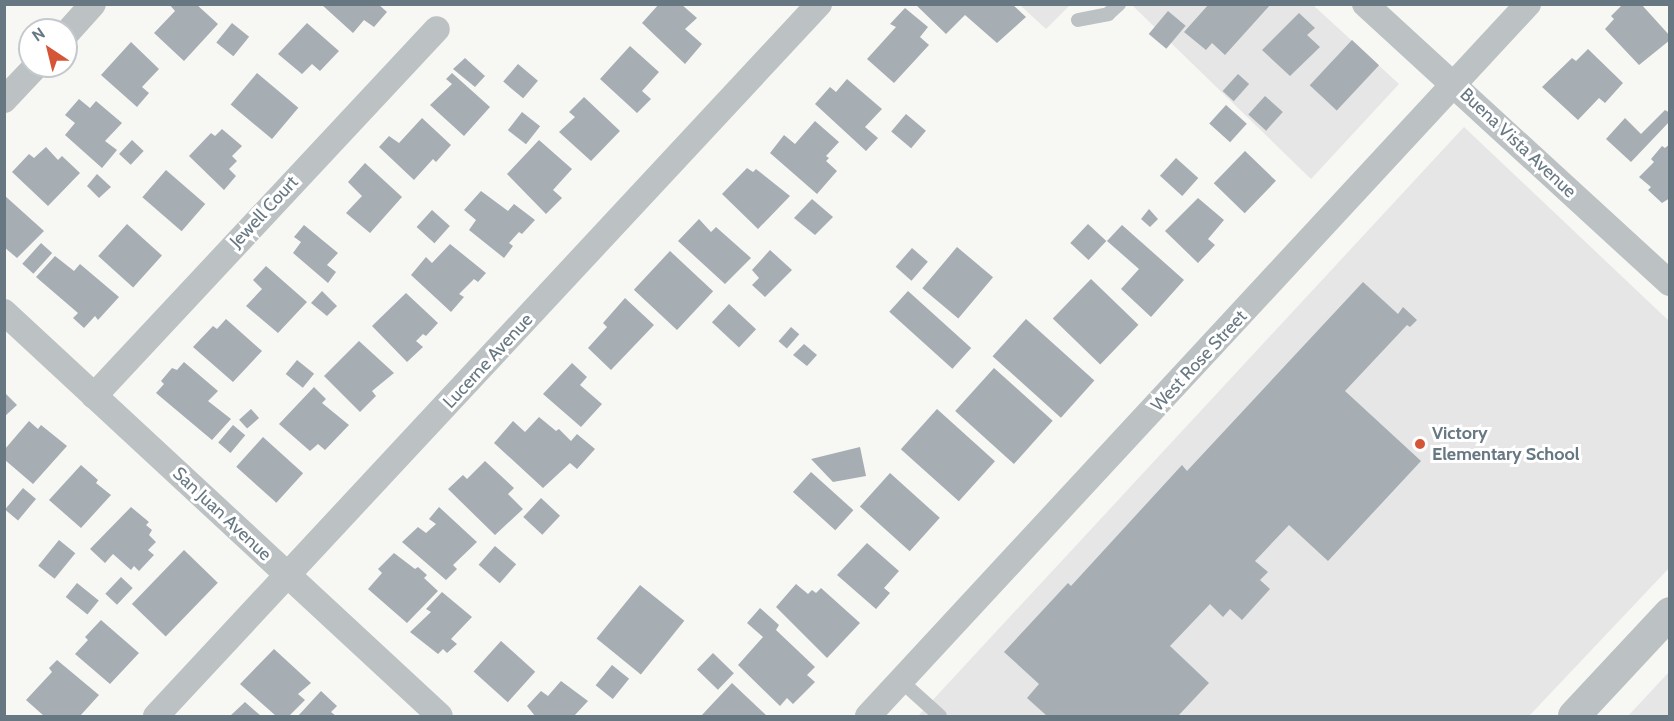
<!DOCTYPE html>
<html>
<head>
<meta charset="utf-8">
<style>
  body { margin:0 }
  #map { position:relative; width:1674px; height:721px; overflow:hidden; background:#f7f7f4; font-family:Cabin,sans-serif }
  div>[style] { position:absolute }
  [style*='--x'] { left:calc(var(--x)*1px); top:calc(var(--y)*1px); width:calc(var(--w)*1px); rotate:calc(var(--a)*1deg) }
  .built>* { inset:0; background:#e5e6e5 }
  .building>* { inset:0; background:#a6adb3; transform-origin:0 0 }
  .service>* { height:14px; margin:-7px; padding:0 7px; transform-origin:7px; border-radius:7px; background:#bcc1c4 }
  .minor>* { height:26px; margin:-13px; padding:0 13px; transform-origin:13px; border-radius:13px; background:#bcc1c4 }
  .tertiary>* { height:32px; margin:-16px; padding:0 16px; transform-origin:16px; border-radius:16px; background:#bcc1c4 }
  .dots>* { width:16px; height:16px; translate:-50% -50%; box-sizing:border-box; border:3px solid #fff; border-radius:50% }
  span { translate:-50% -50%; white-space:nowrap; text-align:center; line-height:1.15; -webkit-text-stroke:6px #fff; paint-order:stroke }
  .street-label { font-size:18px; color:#687883 }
  .poi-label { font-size:18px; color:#687883; font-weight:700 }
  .left { translate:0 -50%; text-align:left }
  .frame { position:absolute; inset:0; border:6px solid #687883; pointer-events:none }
  .north { position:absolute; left:18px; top:18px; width:60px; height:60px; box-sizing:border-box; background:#fff; border:2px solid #c3c9cd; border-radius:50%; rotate:325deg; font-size:16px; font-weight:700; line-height:24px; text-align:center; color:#687883 }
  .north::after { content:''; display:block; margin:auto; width:21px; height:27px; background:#d55637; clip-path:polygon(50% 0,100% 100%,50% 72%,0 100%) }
</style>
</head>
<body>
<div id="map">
  <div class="built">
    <div style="clip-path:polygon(1020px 5px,1070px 5px,1046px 29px)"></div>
    <div style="clip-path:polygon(1132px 5px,1313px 5px,1399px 84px,1311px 179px)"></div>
    <div style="clip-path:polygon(1464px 127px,1669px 321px,1669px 568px,1529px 716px,918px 716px)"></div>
    <div style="clip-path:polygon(1669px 672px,1669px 716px,1628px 716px)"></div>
  </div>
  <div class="building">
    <div style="clip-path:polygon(169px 4px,196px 4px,218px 24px,184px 61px,154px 33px,175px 11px)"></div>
    <div style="clip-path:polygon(321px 4px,378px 4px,387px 12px,374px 27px,364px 20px,353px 33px)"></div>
    <div style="clip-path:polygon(659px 4px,681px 4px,697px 18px,685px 29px,702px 44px,685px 64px,642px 23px)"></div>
    <div style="clip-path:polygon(915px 4px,1012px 4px,1026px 17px,997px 43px,965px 15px,946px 34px)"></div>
    <div style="clip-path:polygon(1209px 4px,1271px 4px,1225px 55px,1212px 43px,1206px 50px,1184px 32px)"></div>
    <div style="clip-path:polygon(1623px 4px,1641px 4px,1670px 36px,1670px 40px,1639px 65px,1605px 29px,1614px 19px,1611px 16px)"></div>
    <div style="clip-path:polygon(905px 8px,928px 27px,920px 37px,929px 45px,894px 83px,867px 59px,896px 27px,890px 24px)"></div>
    <div style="left:1168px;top:11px;width:23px;height:30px;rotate:40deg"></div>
    <div style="clip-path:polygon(1299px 13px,1315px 28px,1307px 35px,1320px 47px,1290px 76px,1262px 50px)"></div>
    <div style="left:232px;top:23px;width:22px;height:25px;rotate:39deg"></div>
    <div style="clip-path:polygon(307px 23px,339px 51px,320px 71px,312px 64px,302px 74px,278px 54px)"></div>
    <div style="left:1352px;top:40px;width:37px;height:62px;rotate:43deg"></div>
    <div style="clip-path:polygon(131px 42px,159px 69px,142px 87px,149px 93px,137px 107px,101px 75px)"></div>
    <div style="clip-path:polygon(630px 46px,659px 72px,642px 91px,651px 99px,637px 113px,600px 79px)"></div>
    <div style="clip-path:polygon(1588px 49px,1623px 83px,1605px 103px,1599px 98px,1578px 120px,1542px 87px,1572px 58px,1576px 61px)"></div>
    <div style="clip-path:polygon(465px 58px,485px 76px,475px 87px,453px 69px)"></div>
    <div style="left:518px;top:64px;width:26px;height:23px;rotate:40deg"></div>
    <div style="left:257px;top:73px;width:54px;height:41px;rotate:40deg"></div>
    <div style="clip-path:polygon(452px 73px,490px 107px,464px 136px,430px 105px,452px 84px,446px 79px)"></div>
    <div style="left:1238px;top:74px;width:15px;height:23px;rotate:42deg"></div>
    <div style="clip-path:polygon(847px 79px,882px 109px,865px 127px,878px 138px,866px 151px,815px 104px,830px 87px,836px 92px)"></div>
    <div style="left:1265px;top:96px;width:24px;height:25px;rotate:42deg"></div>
    <div style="clip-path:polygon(584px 97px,620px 131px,591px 161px,559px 132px,575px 117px,569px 112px)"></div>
    <div style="clip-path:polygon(79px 99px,90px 108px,96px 101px,122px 123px,105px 141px,117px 150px,102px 168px,65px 135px,75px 123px,65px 115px)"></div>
    <div style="left:1226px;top:105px;width:28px;height:25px;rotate:42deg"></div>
    <div style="clip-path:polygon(1665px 110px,1670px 113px,1670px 121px,1631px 162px,1606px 139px,1625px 118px,1641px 134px)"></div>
    <div style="left:522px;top:112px;width:23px;height:23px;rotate:38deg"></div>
    <div style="left:906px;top:114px;width:26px;height:23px;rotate:40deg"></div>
    <div style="clip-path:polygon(422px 118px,451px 145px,436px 162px,433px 159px,414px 180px,379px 147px,389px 136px,399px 143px)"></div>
    <div style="clip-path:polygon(815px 121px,839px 142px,826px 156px,829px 158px,826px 161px,837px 171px,817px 194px,770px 153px,784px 135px,795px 144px)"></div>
    <div style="clip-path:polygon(222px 129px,242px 146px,232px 156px,237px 161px,229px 169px,236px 176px,224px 190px,189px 156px,211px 133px,215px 136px)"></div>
    <div style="left:132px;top:140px;width:16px;height:19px;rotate:43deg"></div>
    <div style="clip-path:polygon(539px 140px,572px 169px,553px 190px,562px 198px,546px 214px,507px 174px)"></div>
    <div style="clip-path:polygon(1670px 144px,1670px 198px,1662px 203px,1648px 190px,1651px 187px,1639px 177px,1654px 162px,1651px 159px,1662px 146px,1665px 148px)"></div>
    <div style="clip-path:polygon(46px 147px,58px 160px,62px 156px,80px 173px,48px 206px,12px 172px,29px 154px,34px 158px)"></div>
    <div style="left:1245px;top:151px;width:43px;height:45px;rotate:44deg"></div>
    <div style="left:1176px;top:158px;width:30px;height:24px;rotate:42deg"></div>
    <div style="clip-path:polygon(365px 163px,402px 197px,370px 233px,346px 213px,362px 196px,348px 182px)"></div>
    <div style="clip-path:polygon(747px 168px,753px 172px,756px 169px,790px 196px,758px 229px,722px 194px)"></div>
    <div style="left:166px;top:170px;width:52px;height:36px;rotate:41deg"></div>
    <div style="clip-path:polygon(97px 174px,111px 187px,99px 198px,87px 186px)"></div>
    <div style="clip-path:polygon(481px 191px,508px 211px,514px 204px,535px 220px,522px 234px,519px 232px,509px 243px,513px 246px,504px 258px,469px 230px,476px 220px,464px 210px)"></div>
    <div style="clip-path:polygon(4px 195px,44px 231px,17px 258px,4px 247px)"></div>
    <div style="clip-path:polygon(1198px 198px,1224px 220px,1208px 239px,1215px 245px,1198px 263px,1165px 231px)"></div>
    <div style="clip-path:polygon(812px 199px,833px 217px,815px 235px,794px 218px)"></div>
    <div style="clip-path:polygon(1149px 209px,1158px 219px,1150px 227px,1141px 219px)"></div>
    <div style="left:432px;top:210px;width:24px;height:23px;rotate:42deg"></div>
    <div style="clip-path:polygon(699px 219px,711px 232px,716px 227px,751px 258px,725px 284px,678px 241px)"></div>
    <div style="left:127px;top:224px;width:47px;height:43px;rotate:42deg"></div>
    <div style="left:1088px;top:224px;width:25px;height:26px;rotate:43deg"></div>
    <div style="clip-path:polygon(304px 225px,338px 253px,327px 265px,336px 272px,328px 283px,293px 253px,301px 242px,294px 237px)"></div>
    <div style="clip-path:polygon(1122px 225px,1184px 280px,1151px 317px,1121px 289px,1139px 269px,1107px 241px)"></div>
    <div style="left:41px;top:243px;width:15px;height:28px;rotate:42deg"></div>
    <div style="clip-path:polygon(450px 244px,486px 273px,478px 282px,474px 279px,459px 294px,464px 297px,451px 312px,411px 275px,426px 257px,432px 263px)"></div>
    <div style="left:957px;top:247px;width:47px;height:54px;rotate:40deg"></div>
    <div style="left:912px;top:248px;width:21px;height:25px;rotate:41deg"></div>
    <div style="clip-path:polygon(770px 250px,792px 270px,765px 297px,752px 285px,759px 278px,752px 270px)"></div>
    <div style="left:670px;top:251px;width:59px;height:53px;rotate:43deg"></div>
    <div style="clip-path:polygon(55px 256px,74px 271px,80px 264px,119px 297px,98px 320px,95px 316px,84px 328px,73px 318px,78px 313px,36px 277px)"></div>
    <div style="clip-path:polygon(266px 266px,307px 302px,278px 333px,246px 306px,262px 289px,253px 280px)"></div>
    <div style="left:1091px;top:279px;width:66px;height:55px;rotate:44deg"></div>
    <div style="clip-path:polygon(1363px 282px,1398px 314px,1403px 307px,1417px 320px,1410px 327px,1407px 325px,1345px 391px,1421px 461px,1328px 561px,1289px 525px,1255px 561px,1268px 572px,1260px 580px,1270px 589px,1242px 620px,1230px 609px,1223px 617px,1210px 604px,1170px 646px,1209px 683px,1178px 716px,1047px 716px,1027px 698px,1039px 684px,1004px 652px,1068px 583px,1071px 586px,1182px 465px,1187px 471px)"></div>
    <div style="clip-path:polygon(322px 291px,337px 306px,327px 316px,311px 303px)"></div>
    <div style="left:908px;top:291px;width:85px;height:28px;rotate:42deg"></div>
    <div style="clip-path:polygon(406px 293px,438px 323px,426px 336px,423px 334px,416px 341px,423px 347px,407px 362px,372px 326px)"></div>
    <div style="clip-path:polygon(625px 298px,654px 325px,611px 370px,588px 348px,607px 327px,603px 323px)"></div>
    <div style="left:729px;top:304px;width:37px;height:25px;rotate:43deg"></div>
    <div style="clip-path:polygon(226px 319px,262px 351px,233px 382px,193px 347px,213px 326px,217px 329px)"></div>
    <div style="left:1026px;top:319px;width:92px;height:50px;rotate:42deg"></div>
    <div style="left:791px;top:327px;width:11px;height:19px;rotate:41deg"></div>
    <div style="clip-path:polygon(359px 341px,394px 373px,372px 391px,376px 396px,360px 412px,324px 376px)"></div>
    <div style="clip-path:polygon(804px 344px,817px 355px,807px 366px,793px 355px)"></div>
    <div style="left:297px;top:360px;width:22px;height:18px;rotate:39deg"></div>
    <div style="clip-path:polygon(184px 362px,218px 391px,208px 401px,231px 419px,212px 440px,156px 393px,164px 384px,161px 381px,172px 368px,177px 370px)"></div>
    <div style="clip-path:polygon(572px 363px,587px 377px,580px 385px,602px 404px,581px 427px,543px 394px)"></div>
    <div style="left:994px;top:368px;width:79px;height:58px;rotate:42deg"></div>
    <div style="clip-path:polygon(314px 387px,326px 399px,322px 403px,349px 425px,325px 450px,318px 444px,310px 451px,279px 424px)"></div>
    <div style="clip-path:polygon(4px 392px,17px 405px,4px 417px)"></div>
    <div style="left:251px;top:409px;width:12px;height:16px;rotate:48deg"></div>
    <div style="left:937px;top:409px;width:78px;height:54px;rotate:42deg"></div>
    <div style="clip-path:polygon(539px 417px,556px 431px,559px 429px,571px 441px,577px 434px,595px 449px,577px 469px,570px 463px,543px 488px,494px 443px,513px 421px,525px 432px)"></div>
    <div style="clip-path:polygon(29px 421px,38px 429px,41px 425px,67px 446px,33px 484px,5px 460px,5px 449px)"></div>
    <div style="left:233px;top:425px;width:16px;height:23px;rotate:40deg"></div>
    <div style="left:263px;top:437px;width:54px;height:40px;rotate:42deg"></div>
    <div style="clip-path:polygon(860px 447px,866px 476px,833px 482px,811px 459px)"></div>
    <div style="clip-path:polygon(485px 461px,514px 488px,508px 494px,523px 509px,495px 535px,448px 489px,463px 475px,467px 479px)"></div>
    <div style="clip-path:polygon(81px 465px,98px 480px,96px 483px,111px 495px,81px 528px,49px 500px)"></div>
    <div style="left:811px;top:472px;width:57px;height:27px;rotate:42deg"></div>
    <div style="left:890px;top:473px;width:67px;height:45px;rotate:42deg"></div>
    <div style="left:23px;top:488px;width:17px;height:28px;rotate:40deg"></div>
    <div style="left:541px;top:498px;width:26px;height:26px;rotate:43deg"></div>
    <div style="clip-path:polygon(131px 507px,149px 522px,146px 525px,152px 530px,149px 535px,156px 542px,148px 550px,154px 555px,139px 571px,134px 566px,131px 570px,113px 554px,105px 563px,90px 549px)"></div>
    <div style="clip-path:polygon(439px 507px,477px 542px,453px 565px,457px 569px,446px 580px,402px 542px,418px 527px,426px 533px,436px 524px,429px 519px)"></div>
    <div style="left:59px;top:540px;width:21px;height:33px;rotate:39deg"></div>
    <div style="clip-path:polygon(867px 543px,899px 571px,884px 588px,890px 593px,876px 609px,837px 575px)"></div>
    <div style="left:495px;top:546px;width:28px;height:25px;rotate:41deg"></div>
    <div style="left:184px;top:550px;width:47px;height:75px;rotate:44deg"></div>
    <div style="clip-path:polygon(394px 553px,415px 569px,418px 567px,427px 575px,424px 578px,438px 591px,407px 623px,368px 589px,382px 573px,378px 569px)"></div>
    <div style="left:121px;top:577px;width:16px;height:23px;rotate:43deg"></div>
    <div style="left:77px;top:583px;width:28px;height:18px;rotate:39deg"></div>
    <div style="clip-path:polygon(796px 584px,808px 594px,812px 590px,816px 593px,821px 588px,860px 623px,827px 658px,776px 607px)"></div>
    <div style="left:640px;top:585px;width:57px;height:69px;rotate:39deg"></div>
    <div style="clip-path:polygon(442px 592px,472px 617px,451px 639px,457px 644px,447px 653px,443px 649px,438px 654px,410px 632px,431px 612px,426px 609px)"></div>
    <div style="clip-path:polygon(760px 608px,779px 625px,776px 630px,815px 667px,807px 675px,815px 682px,793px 704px,787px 698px,780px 706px,738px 665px,763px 637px,747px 623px)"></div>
    <div style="clip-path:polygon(101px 620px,139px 653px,110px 684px,75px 654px,88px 640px,85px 637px)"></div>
    <div style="left:501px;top:641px;width:46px;height:41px;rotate:42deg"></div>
    <div style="clip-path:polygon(274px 649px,311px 683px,298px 694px,305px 700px,289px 716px,276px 716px,240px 684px)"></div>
    <div style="left:713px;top:653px;width:29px;height:23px;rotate:44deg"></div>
    <div style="clip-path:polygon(57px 660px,99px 695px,80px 716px,44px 716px,26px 700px,52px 672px,49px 668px)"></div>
    <div style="left:612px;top:665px;width:22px;height:26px;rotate:39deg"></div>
    <div style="clip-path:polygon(561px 681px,588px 701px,574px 716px,535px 716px,527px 706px,541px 691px,548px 696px)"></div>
    <div style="clip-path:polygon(732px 683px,767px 716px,701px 716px)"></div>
    <div style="clip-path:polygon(321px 691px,337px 706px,331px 712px,336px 716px,298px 716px)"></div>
    <div style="clip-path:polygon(245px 702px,261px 716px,230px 716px)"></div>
  </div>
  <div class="service">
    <div style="--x:1078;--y:20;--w:31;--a:-11"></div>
    <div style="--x:1108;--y:14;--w:15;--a:-42"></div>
    <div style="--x:901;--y:681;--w:52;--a:41.9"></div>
  </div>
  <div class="minor">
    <div style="--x:1365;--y:4;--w:413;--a:42.5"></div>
    <div style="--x:66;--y:34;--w:40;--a:-48"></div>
    <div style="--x:4;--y:100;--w:47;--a:-46.7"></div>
    <div style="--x:4;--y:312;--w:594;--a:42.82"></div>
    <div style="--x:94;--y:396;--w:502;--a:-46.94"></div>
    <div style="--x:156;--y:716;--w:973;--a:-47.04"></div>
    <div style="--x:868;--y:716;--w:971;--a:-47.17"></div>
  </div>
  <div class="tertiary">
    <div style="--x:1574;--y:716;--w:141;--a:-47"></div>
  </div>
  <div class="dots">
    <div style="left:1420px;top:444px;background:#d55637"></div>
  </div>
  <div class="street-label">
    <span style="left:1518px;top:143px;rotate:43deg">Buena Vista Avenue</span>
    <span style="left:264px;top:212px;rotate:-47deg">Jewell Court</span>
    <span style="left:488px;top:361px;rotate:-47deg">Lucerne Avenue</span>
    <span style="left:1199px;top:361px;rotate:-47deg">West Rose Street</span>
    <span style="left:222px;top:514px;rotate:43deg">San Juan Avenue</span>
  </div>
  <div class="poi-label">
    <span class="left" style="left:1432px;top:444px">Victory<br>Elementary School</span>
  </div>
  <div class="frame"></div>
  <div class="north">N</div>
</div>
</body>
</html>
